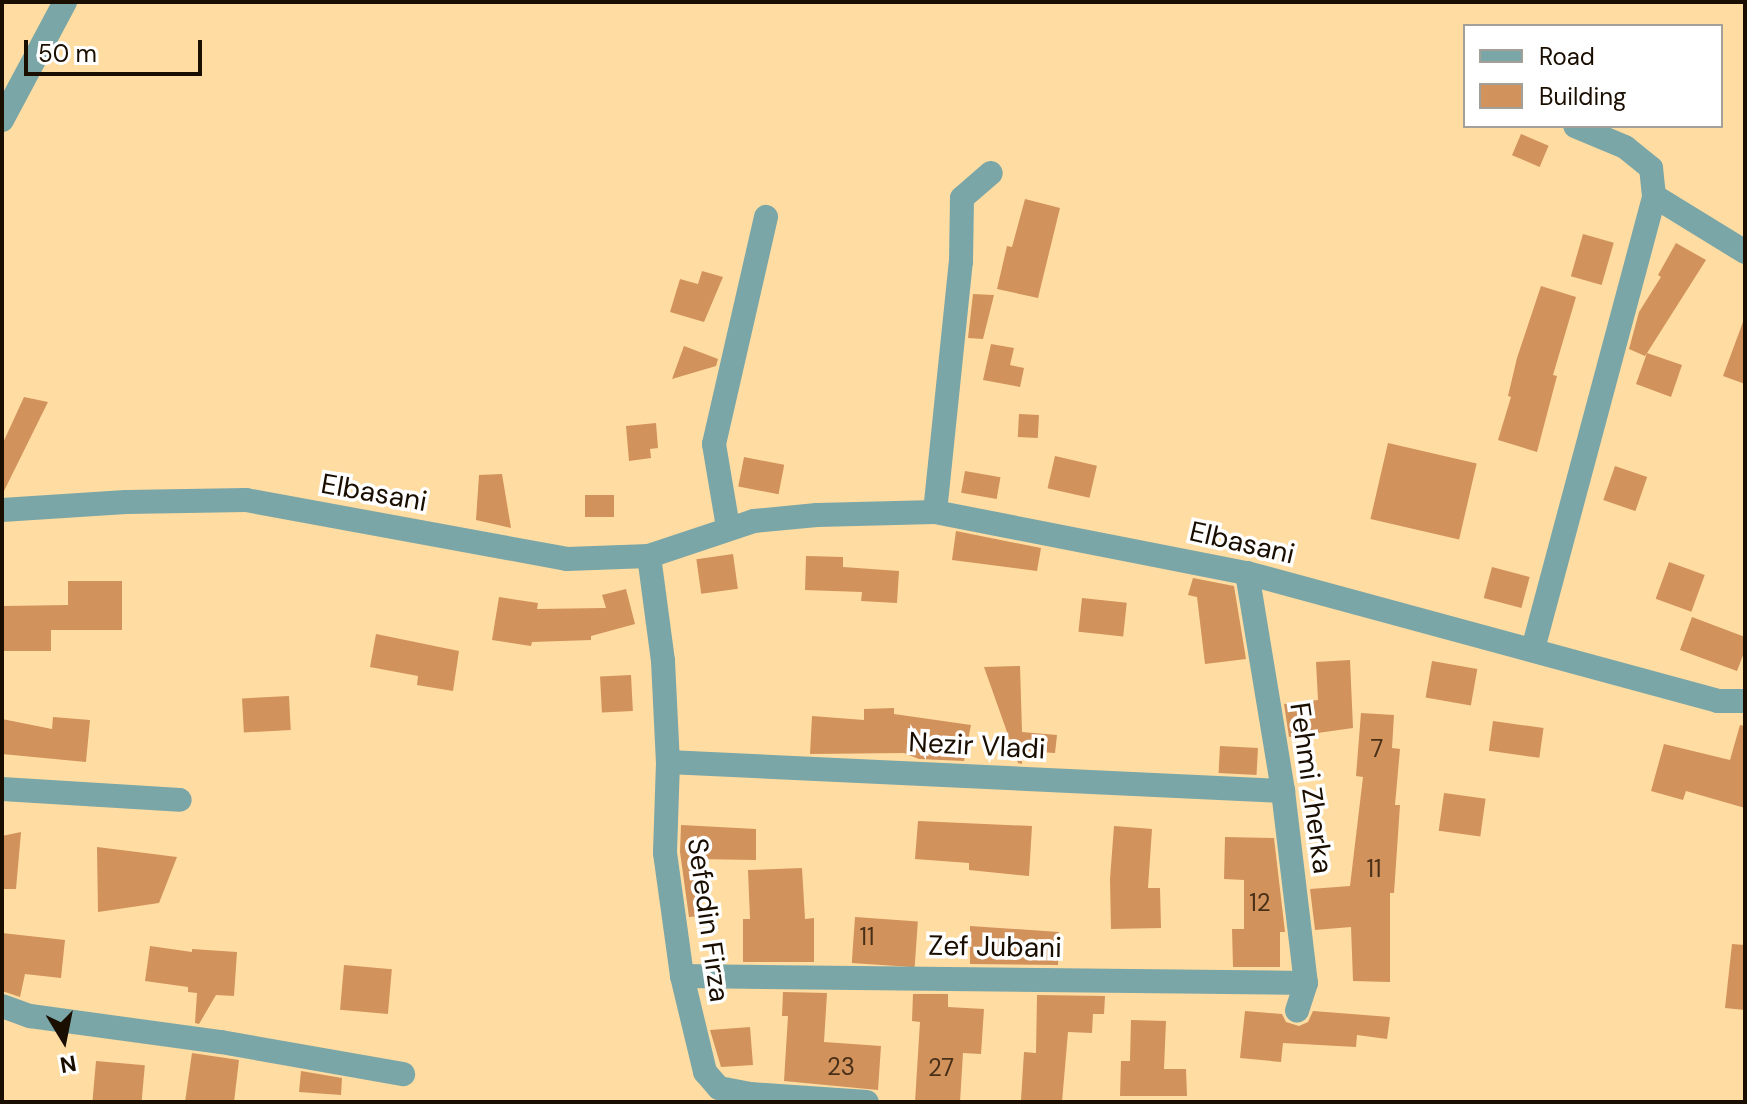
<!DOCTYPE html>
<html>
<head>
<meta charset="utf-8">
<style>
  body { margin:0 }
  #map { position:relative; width:1747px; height:1104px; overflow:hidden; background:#ffdca1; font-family:"DM Sans",sans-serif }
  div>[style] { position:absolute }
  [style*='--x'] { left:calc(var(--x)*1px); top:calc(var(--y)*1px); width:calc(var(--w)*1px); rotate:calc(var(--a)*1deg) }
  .building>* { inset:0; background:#d2925c; transform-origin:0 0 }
  .minor>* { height:24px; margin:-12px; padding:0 12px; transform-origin:12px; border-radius:12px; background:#7aa6a8 }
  span { translate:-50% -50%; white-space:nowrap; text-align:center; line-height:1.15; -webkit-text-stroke:7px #fff; paint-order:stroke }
  .number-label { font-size:24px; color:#482f17 }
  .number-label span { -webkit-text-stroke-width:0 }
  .street-label { font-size:28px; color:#1a0e00 }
  .frame { position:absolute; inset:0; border:4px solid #1a0e00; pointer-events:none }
  .legend { position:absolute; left:1463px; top:24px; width:260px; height:104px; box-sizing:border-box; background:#fff; border:2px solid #a39f99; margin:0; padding:10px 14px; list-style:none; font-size:24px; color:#1a0e00 }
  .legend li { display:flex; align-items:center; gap:16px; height:40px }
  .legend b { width:40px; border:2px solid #a39f99 }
  .north { position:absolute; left:24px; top:1000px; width:80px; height:80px; -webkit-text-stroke:6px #fff; paint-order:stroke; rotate:170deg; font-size:22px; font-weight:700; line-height:32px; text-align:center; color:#1a0e00 }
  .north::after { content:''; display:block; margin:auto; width:28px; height:36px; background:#1a0e00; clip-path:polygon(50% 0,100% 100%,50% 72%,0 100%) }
  .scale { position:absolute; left:24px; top:40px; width:178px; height:36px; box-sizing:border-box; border:4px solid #1a0e00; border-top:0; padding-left:10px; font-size:24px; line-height:28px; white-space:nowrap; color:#1a0e00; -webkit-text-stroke:6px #fff; paint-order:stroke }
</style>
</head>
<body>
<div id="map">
  <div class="building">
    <div style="left:1521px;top:134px;width:30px;height:23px;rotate:23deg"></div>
    <div style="clip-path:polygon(1025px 199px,1060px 208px,1038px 298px,997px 289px,1007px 246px,1012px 247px)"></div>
    <div style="left:1583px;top:234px;width:32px;height:44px;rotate:16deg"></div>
    <div style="clip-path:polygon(1676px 243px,1706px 260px,1647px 353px,1682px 365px,1671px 397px,1636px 384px,1647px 353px,1645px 356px,1629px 349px,1639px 312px,1661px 277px,1658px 275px)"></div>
    <div style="clip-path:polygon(702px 271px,723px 277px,704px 322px,670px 312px,680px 279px,698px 284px)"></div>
    <div style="clip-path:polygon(1541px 286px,1576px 297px,1553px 375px,1557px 376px,1537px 452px,1498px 440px,1511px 397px,1508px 396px,1517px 358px)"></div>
    <div style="clip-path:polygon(973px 294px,994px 295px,983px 339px,968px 338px)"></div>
    <div style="clip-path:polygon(1743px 322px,1745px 323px,1745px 384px,1723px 376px)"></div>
    <div style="clip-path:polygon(991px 344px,1014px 348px,1010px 365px,1024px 368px,1020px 387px,983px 380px)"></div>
    <div style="clip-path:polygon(684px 346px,718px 359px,716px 366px,672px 379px)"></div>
    <div style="clip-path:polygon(24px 397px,48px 402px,2px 495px,2px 445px)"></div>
    <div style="left:1019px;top:414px;width:20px;height:23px;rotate:3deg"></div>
    <div style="clip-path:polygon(656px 423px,658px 448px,650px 449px,651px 458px,629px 461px,626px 426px)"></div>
    <div style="left:1388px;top:443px;width:91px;height:78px;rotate:13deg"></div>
    <div style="left:1055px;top:456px;width:43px;height:33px;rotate:13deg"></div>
    <div style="left:744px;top:457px;width:41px;height:30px;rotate:11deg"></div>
    <div style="left:1615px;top:466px;width:34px;height:36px;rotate:19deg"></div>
    <div style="left:965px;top:471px;width:36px;height:22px;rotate:10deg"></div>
    <div style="clip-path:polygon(502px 474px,511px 528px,476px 520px,479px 475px)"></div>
    <div style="left:585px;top:495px;width:29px;height:22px"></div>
    <div style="clip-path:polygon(956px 531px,1041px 548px,1037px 571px,952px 560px)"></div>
    <div style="left:733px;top:554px;width:35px;height:37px;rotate:82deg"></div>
    <div style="clip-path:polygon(806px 556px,843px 557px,843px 567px,899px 571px,897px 603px,861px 601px,862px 592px,805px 590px)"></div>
    <div style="left:1669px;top:562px;width:38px;height:39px;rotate:20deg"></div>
    <div style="left:1492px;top:567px;width:39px;height:32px;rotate:15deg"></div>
    <div style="clip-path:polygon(1193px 578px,1234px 586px,1246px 659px,1205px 664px,1197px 597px,1188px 595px)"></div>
    <div style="clip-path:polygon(68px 581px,122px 581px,122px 630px,51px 630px,51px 651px,4px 651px,4px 606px,68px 605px)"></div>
    <div style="clip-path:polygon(626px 589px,635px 624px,591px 636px,591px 640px,532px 642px,531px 646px,492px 640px,499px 597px,538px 603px,537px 609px,606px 608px,602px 595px)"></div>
    <div style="left:1082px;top:598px;width:45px;height:34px;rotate:6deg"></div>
    <div style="clip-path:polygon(1692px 617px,1745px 637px,1745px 650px,1737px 671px,1680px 650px)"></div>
    <div style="clip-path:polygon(376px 634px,459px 651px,453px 691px,417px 685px,418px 676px,370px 667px)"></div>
    <div style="clip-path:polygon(1350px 660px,1353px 728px,1289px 737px,1284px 704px,1318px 700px,1316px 662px)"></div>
    <div style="left:1432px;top:661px;width:46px;height:37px;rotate:10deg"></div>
    <div style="clip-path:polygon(1020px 666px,1022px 732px,1057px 735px,1055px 753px,1022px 751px,1022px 764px,1018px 763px,984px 667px)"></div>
    <div style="left:631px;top:675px;width:36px;height:31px;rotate:87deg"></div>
    <div style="left:289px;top:696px;width:34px;height:47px;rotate:87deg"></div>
    <div style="clip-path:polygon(894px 708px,894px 714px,971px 725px,964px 761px,919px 759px,904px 753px,810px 754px,812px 716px,864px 720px,864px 709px)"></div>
    <div style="clip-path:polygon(1361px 713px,1394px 715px,1392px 748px,1400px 749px,1395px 805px,1400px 805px,1394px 893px,1390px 893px,1390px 982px,1353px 981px,1351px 927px,1315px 930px,1310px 889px,1350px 886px,1363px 777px,1356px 776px)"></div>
    <div style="clip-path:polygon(53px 717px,90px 720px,86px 762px,2px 754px,2px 719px,52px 729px)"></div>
    <div style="left:1493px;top:721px;width:51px;height:30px;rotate:8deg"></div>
    <div style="clip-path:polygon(1740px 725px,1745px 726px,1745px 808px,1686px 791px,1683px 800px,1651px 791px,1664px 744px,1730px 760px)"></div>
    <div style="left:1220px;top:746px;width:38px;height:27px;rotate:3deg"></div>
    <div style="left:1444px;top:793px;width:42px;height:38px;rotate:8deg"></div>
    <div style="clip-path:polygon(918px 821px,1032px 826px,1029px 876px,969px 870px,969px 863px,915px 859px)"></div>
    <div style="clip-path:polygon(681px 825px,756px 829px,756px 860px,696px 859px,700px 916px,689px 917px,680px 852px)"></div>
    <div style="clip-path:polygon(1114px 826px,1152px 829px,1148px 888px,1160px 888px,1161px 928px,1111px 929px,1110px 879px)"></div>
    <div style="clip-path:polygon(21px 832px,16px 889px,2px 889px,2px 836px)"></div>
    <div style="clip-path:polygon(1225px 837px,1274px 838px,1285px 932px,1280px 932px,1280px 967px,1233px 967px,1232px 929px,1244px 929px,1244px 880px,1224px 879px)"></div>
    <div style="clip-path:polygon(97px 847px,177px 857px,159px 903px,98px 912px)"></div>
    <div style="clip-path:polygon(802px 868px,805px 919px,814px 918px,814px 962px,743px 962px,743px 919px,750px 919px,748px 870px)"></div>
    <div style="left:855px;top:917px;width:63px;height:46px;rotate:4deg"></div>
    <div style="clip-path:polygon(970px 926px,1059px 932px,1058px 965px,970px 964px)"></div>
    <div style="clip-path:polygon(2px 933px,65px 940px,61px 978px,25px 974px,20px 997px,2px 991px)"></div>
    <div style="clip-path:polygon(1732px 944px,1745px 945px,1745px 1010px,1725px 1008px)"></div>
    <div style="clip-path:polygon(150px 946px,192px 952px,192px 949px,237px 952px,234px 996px,216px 995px,199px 1024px,195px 1023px,197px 993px,188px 992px,188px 987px,145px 981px)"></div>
    <div style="left:344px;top:965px;width:48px;height:45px;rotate:5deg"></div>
    <div style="clip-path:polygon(783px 992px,827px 993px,824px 1042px,881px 1046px,878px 1090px,784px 1081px,788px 1016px,782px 1016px)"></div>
    <div style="clip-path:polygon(913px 994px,948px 994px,948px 1007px,984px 1009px,981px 1054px,963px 1053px,960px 1102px,915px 1102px,920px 1022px,912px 1021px)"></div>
    <div style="clip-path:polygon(1037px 995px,1105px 996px,1104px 1014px,1093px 1014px,1092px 1033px,1068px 1032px,1062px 1102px,1021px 1100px,1024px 1052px,1036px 1053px)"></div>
    <div style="clip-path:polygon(1245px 1011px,1282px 1014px,1286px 1022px,1299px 1026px,1308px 1022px,1313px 1011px,1390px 1017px,1387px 1039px,1357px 1035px,1356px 1047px,1283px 1043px,1281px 1062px,1240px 1058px)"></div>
    <div style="clip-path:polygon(1131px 1020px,1166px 1021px,1164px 1069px,1186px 1069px,1187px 1096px,1120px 1096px,1121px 1061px,1130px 1061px)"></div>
    <div style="clip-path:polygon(750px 1027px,753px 1065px,721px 1067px,710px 1030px)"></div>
    <div style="clip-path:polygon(192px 1053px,239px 1060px,234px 1102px,185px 1102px)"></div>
    <div style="left:96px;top:1061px;width:49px;height:41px;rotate:5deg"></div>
    <div style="clip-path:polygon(301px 1071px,342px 1078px,341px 1095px,299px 1092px)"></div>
  </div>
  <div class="minor">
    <div style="--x:2;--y:120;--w:134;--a:-61.9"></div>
    <div style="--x:1654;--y:196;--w:107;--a:31.6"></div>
    <div style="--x:2;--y:510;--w:124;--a:-3.7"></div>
    <div style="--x:126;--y:502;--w:120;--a:-1"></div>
    <div style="--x:246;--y:500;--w:326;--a:10.4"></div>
    <div style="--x:567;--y:559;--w:82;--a:-2.1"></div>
    <div style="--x:649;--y:556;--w:111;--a:-18.4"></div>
    <div style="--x:754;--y:521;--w:63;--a:-5.4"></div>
    <div style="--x:817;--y:515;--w:118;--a:-1.5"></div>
    <div style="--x:935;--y:512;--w:318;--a:11.1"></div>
    <div style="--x:1247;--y:573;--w:488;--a:15.2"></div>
    <div style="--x:1718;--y:701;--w:27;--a:0"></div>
    <div style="--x:935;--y:512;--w:251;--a:-84.1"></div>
    <div style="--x:961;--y:262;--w:64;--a:-89.1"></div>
    <div style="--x:962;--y:198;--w:38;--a:-41"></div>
    <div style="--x:728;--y:527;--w:84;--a:-99.6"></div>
    <div style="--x:714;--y:444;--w:233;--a:-77.1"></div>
    <div style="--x:649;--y:556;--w:106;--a:82.4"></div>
    <div style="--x:663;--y:661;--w:101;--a:87.2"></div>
    <div style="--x:668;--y:762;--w:91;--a:91.9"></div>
    <div style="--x:665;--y:853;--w:124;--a:82.1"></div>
    <div style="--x:682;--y:976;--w:99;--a:76.5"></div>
    <div style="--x:705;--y:1072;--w:21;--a:49"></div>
    <div style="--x:719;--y:1088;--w:32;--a:11"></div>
    <div style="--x:750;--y:1094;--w:117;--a:3.9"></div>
    <div style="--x:1247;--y:573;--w:221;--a:80.6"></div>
    <div style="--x:1283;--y:791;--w:193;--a:83.2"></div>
    <div style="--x:1306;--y:983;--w:29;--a:108"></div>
    <div style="--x:1533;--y:649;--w:469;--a:-75"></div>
    <div style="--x:1654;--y:196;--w:28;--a:-96"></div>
    <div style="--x:1651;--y:168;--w:33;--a:-141"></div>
    <div style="--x:1625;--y:147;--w:54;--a:-157.2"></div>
    <div style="--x:668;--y:762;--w:616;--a:2.7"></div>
    <div style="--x:2;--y:789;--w:178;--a:3.5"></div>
    <div style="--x:682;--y:976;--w:624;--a:0.64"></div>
    <div style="--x:2;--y:1006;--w:30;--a:20"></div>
    <div style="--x:30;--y:1016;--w:193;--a:7.8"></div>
    <div style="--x:221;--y:1042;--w:185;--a:10"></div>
  </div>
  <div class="number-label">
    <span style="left:1377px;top:749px">7</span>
    <span style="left:1374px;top:869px">11</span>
    <span style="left:1260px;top:903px">12</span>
    <span style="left:867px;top:937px">11</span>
    <span style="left:841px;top:1067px">23</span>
    <span style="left:941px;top:1068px">27</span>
  </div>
  <div class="street-label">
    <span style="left:374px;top:493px;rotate:10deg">Elbasani</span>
    <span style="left:1242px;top:543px;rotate:13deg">Elbasani</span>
    <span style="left:977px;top:746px;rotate:3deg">Nezir Vladi</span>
    <span style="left:1311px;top:788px;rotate:82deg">Fehmi Zherka</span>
    <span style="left:708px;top:920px;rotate:82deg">Sefedin Firza</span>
    <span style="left:995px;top:947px;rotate:1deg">Zef Jubani</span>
  </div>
  <div class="frame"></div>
  <ul class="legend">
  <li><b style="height:10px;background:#7aa6a8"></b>Road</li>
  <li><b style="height:22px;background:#d2925c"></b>Building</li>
  </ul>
  <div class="north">N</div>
  <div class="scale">50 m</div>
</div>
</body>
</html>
